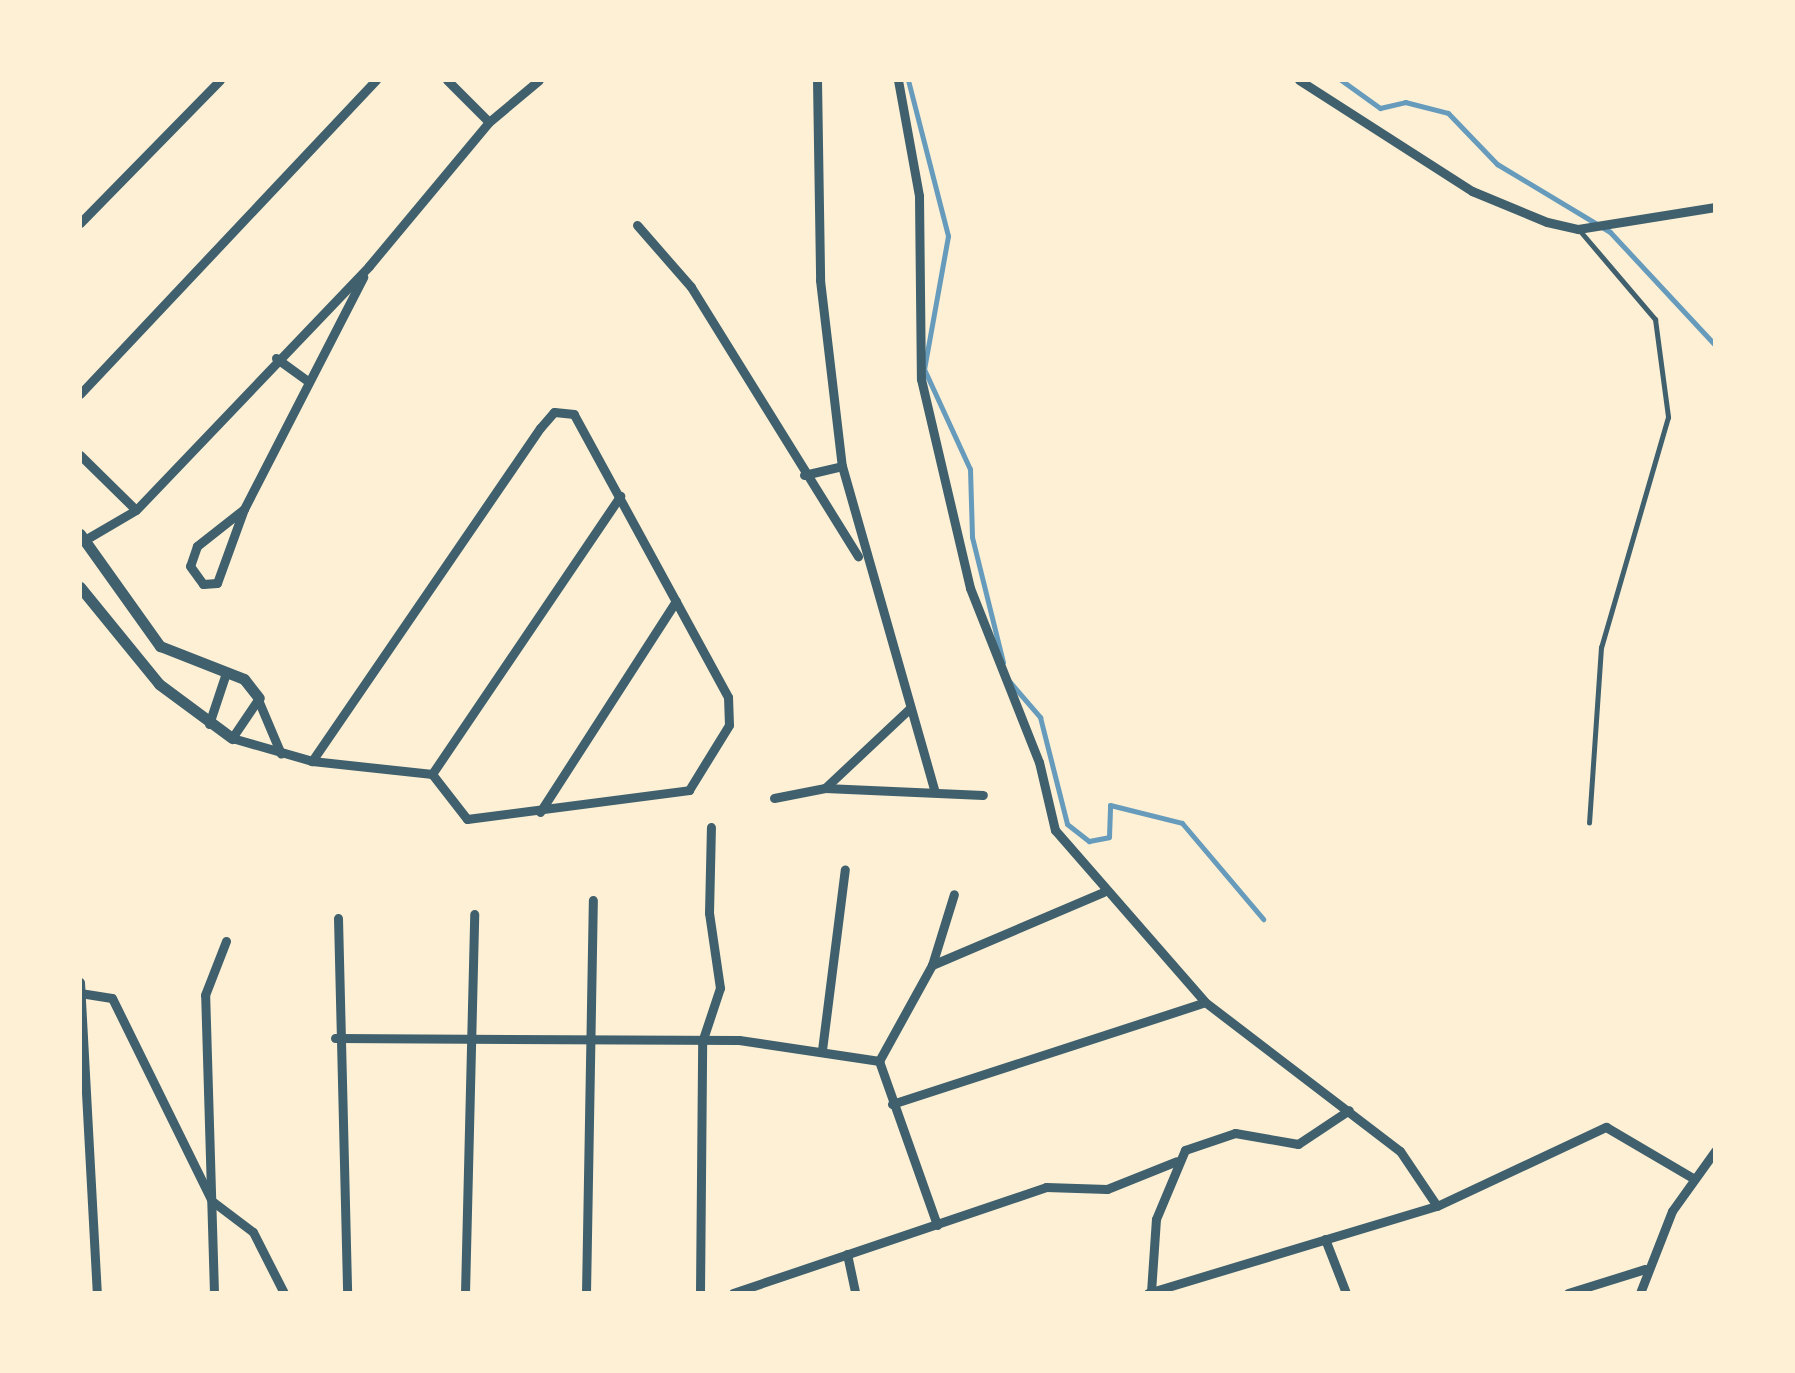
<!DOCTYPE html>
<html>
<head>
<meta charset="utf-8">
<style>
  body { margin:0 }
  #map { position:relative; width:1795px; height:1373px; overflow:hidden; background:#fdf0d5; font-family:"Fira Sans Condensed",sans-serif }
  div>[style] { position:absolute }
  [style*='--x'] { left:calc(var(--x)*1px); top:calc(var(--y)*1px); width:calc(var(--w)*1px); rotate:calc(var(--a)*1deg) }
  .stream>* { height:5px; margin:-2.5px; padding:0 2.5px; transform-origin:2.5px; border-radius:2.5px; background:#669bbc }
  .service>* { height:5px; margin:-2.5px; padding:0 2.5px; transform-origin:2.5px; border-radius:2.5px; background:#3f606c }
  .minor>* { height:9px; margin:-4.5px; padding:0 4.5px; transform-origin:4.5px; border-radius:4.5px; background:#3f606c }
  .tertiary>* { height:11px; margin:-5.5px; padding:0 5.5px; transform-origin:5.5px; border-radius:5.5px; background:#3f606c }
  span { translate:-50% -50%; white-space:nowrap; text-align:center; line-height:1.15; -webkit-text-stroke:8px #fdf0d5; paint-order:stroke }
  .frame { position:absolute; inset:0; border:82px solid #fdf0d5; pointer-events:none }
</style>
</head>
<body>
<div id="map">
  <div class="stream">
    <div style="--x:908;--y:80;--w:161;--a:75.6"></div>
    <div style="--x:948;--y:236;--w:135;--a:100.2"></div>
    <div style="--x:924;--y:369;--w:110;--a:65.3"></div>
    <div style="--x:970;--y:469;--w:68;--a:88.3"></div>
    <div style="--x:972;--y:537;--w:129;--a:76.1"></div>
    <div style="--x:1341;--y:80;--w:48;--a:35.7"></div>
    <div style="--x:1380;--y:108;--w:26;--a:-13"></div>
    <div style="--x:1405;--y:102;--w:44;--a:14.3"></div>
    <div style="--x:1448;--y:113;--w:71;--a:46.1"></div>
    <div style="--x:1497;--y:164;--w:132;--a:31"></div>
    <div style="--x:1610;--y:232;--w:154;--a:47.1"></div>
    <div style="--x:1009;--y:681;--w:48;--a:49.3"></div>
    <div style="--x:1040;--y:717;--w:110;--a:75.8"></div>
    <div style="--x:1067;--y:824;--w:28;--a:38"></div>
    <div style="--x:1089;--y:841;--w:20;--a:-11"></div>
    <div style="--x:1109;--y:837;--w:32;--a:-88"></div>
    <div style="--x:1110;--y:805;--w:74;--a:14"></div>
    <div style="--x:1182;--y:823;--w:126;--a:49.8"></div>
  </div>
  <div class="service">
    <div style="--x:1580;--y:231;--w:116;--a:49.6"></div>
    <div style="--x:1655;--y:319;--w:99;--a:82.4"></div>
    <div style="--x:1668;--y:417;--w:240;--a:106.2"></div>
    <div style="--x:1601;--y:647;--w:176;--a:93.9"></div>
  </div>
  <div class="minor">
    <div style="--x:447;--y:80;--w:59;--a:45"></div>
    <div style="--x:817;--y:80;--w:200;--a:89.1"></div>
    <div style="--x:820;--y:280;--w:187;--a:83.3"></div>
    <div style="--x:842;--y:466;--w:336;--a:74.1"></div>
    <div style="--x:898;--y:80;--w:118;--a:79.7"></div>
    <div style="--x:919;--y:196;--w:183;--a:89.4"></div>
    <div style="--x:921;--y:379;--w:215;--a:76.8"></div>
    <div style="--x:970;--y:588;--w:187;--a:68.4"></div>
    <div style="--x:1039;--y:762;--w:70;--a:76.8"></div>
    <div style="--x:1055;--y:830;--w:228;--a:48.9"></div>
    <div style="--x:1205;--y:1002;--w:245;--a:37.4"></div>
    <div style="--x:1400;--y:1151;--w:66;--a:56.1"></div>
    <div style="--x:1299;--y:80;--w:206;--a:32.7"></div>
    <div style="--x:1472;--y:191;--w:81;--a:22.5"></div>
    <div style="--x:1547;--y:222;--w:32;--a:13"></div>
    <div style="--x:1578;--y:229;--w:139;--a:-9.1"></div>
    <div style="--x:80;--y:223;--w:200;--a:-45.6"></div>
    <div style="--x:637;--y:225;--w:82;--a:48.9"></div>
    <div style="--x:691;--y:287;--w:317;--a:58.2"></div>
    <div style="--x:276;--y:358;--w:39;--a:36"></div>
    <div style="--x:80;--y:394;--w:432;--a:-46.7"></div>
    <div style="--x:80;--y:455;--w:78;--a:44.5"></div>
    <div style="--x:804;--y:475;--w:39;--a:-13"></div>
    <div style="--x:244;--y:509;--w:60;--a:141.8"></div>
    <div style="--x:197;--y:546;--w:21;--a:109"></div>
    <div style="--x:190;--y:566;--w:22;--a:54"></div>
    <div style="--x:203;--y:584;--w:14;--a:-4"></div>
    <div style="--x:217;--y:583;--w:79;--a:-70"></div>
    <div style="--x:244;--y:509;--w:261;--a:-62.8"></div>
    <div style="--x:83;--y:541;--w:61;--a:-30.3"></div>
    <div style="--x:136;--y:510;--w:337;--a:-46.3"></div>
    <div style="--x:369;--y:266;--w:187;--a:-50.2"></div>
    <div style="--x:489;--y:122;--w:65;--a:-40"></div>
    <div style="--x:259;--y:698;--w:48;--a:124"></div>
    <div style="--x:232;--y:738;--w:83;--a:16"></div>
    <div style="--x:312;--y:761;--w:121;--a:6.2"></div>
    <div style="--x:432;--y:774;--w:57;--a:52.1"></div>
    <div style="--x:467;--y:819;--w:224;--a:-7.4"></div>
    <div style="--x:689;--y:790;--w:76;--a:-58.4"></div>
    <div style="--x:729;--y:725;--w:28;--a:-92"></div>
    <div style="--x:728;--y:697;--w:322;--a:-118.6"></div>
    <div style="--x:574;--y:414;--w:20;--a:-174"></div>
    <div style="--x:554;--y:412;--w:21;--a:131"></div>
    <div style="--x:540;--y:428;--w:404;--a:124.4"></div>
    <div style="--x:259;--y:702;--w:56;--a:67.1"></div>
    <div style="--x:209;--y:724;--w:54;--a:-71.6"></div>
    <div style="--x:432;--y:774;--w:336;--a:-55.9"></div>
    <div style="--x:825;--y:788;--w:115;--a:-43.2"></div>
    <div style="--x:774;--y:798;--w:52;--a:-11.1"></div>
    <div style="--x:825;--y:788;--w:158;--a:2.5"></div>
    <div style="--x:540;--y:812;--w:251;--a:-57.2"></div>
    <div style="--x:338;--y:918;--w:375;--a:88.6"></div>
    <div style="--x:932;--y:965;--w:186;--a:-23.1"></div>
    <div style="--x:80;--y:982;--w:311;--a:86.9"></div>
    <div style="--x:80;--y:993;--w:32;--a:9"></div>
    <div style="--x:112;--y:998;--w:226;--a:63.8"></div>
    <div style="--x:212;--y:1201;--w:51;--a:37.1"></div>
    <div style="--x:253;--y:1232;--w:68;--a:63.1"></div>
    <div style="--x:335;--y:1038;--w:404;--a:0.3"></div>
    <div style="--x:739;--y:1040;--w:142;--a:8.5"></div>
    <div style="--x:822;--y:1050;--w:182;--a:-82.8"></div>
    <div style="--x:879;--y:1061;--w:110;--a:-61.1"></div>
    <div style="--x:932;--y:965;--w:74;--a:-72.8"></div>
    <div style="--x:879;--y:1061;--w:174;--a:70.5"></div>
    <div style="--x:892;--y:1104;--w:329;--a:-18"></div>
    <div style="--x:1325;--y:1239;--w:58;--a:68.7"></div>
    <div style="--x:847;--y:1254;--w:40;--a:78"></div>
    <div style="--x:1151;--y:1292;--w:73;--a:-86.1"></div>
    <div style="--x:1156;--y:1219;--w:75;--a:-67.2"></div>
    <div style="--x:1185;--y:1150;--w:53;--a:-18.8"></div>
    <div style="--x:1235;--y:1133;--w:64;--a:9.9"></div>
    <div style="--x:1298;--y:1144;--w:61;--a:-33.7"></div>
    <div style="--x:214;--y:1293;--w:298;--a:-91.7"></div>
    <div style="--x:205;--y:995;--w:58;--a:-68.7"></div>
    <div style="--x:465;--y:1293;--w:379;--a:-88.6"></div>
    <div style="--x:586;--y:1293;--w:393;--a:-89"></div>
    <div style="--x:700;--y:1293;--w:251;--a:-89.5"></div>
    <div style="--x:702;--y:1042;--w:57;--a:-71.6"></div>
    <div style="--x:720;--y:988;--w:76;--a:-98.3"></div>
    <div style="--x:709;--y:913;--w:86;--a:-88.7"></div>
    <div style="--x:733;--y:1293;--w:330;--a:-18.7"></div>
    <div style="--x:1046;--y:1187;--w:61;--a:1.9"></div>
    <div style="--x:1107;--y:1189;--w:75;--a:-21.8"></div>
    <div style="--x:1148;--y:1293;--w:302;--a:-16.8"></div>
    <div style="--x:1437;--y:1206;--w:187;--a:-25.1"></div>
    <div style="--x:1606;--y:1127;--w:99;--a:30.5"></div>
    <div style="--x:1568;--y:1293;--w:81;--a:-17.3"></div>
    <div style="--x:1640;--y:1293;--w:88;--a:-68.7"></div>
    <div style="--x:1672;--y:1211;--w:74;--a:-54.4"></div>
  </div>
  <div class="tertiary">
    <div style="--x:80;--y:534;--w:138;--a:54.5"></div>
    <div style="--x:160;--y:646;--w:90;--a:21.4"></div>
    <div style="--x:244;--y:679;--w:24;--a:52"></div>
    <div style="--x:80;--y:587;--w:125;--a:50.8"></div>
    <div style="--x:159;--y:684;--w:91;--a:36.5"></div>
  </div>
  <div class="frame"></div>
</div>
</body>
</html>
